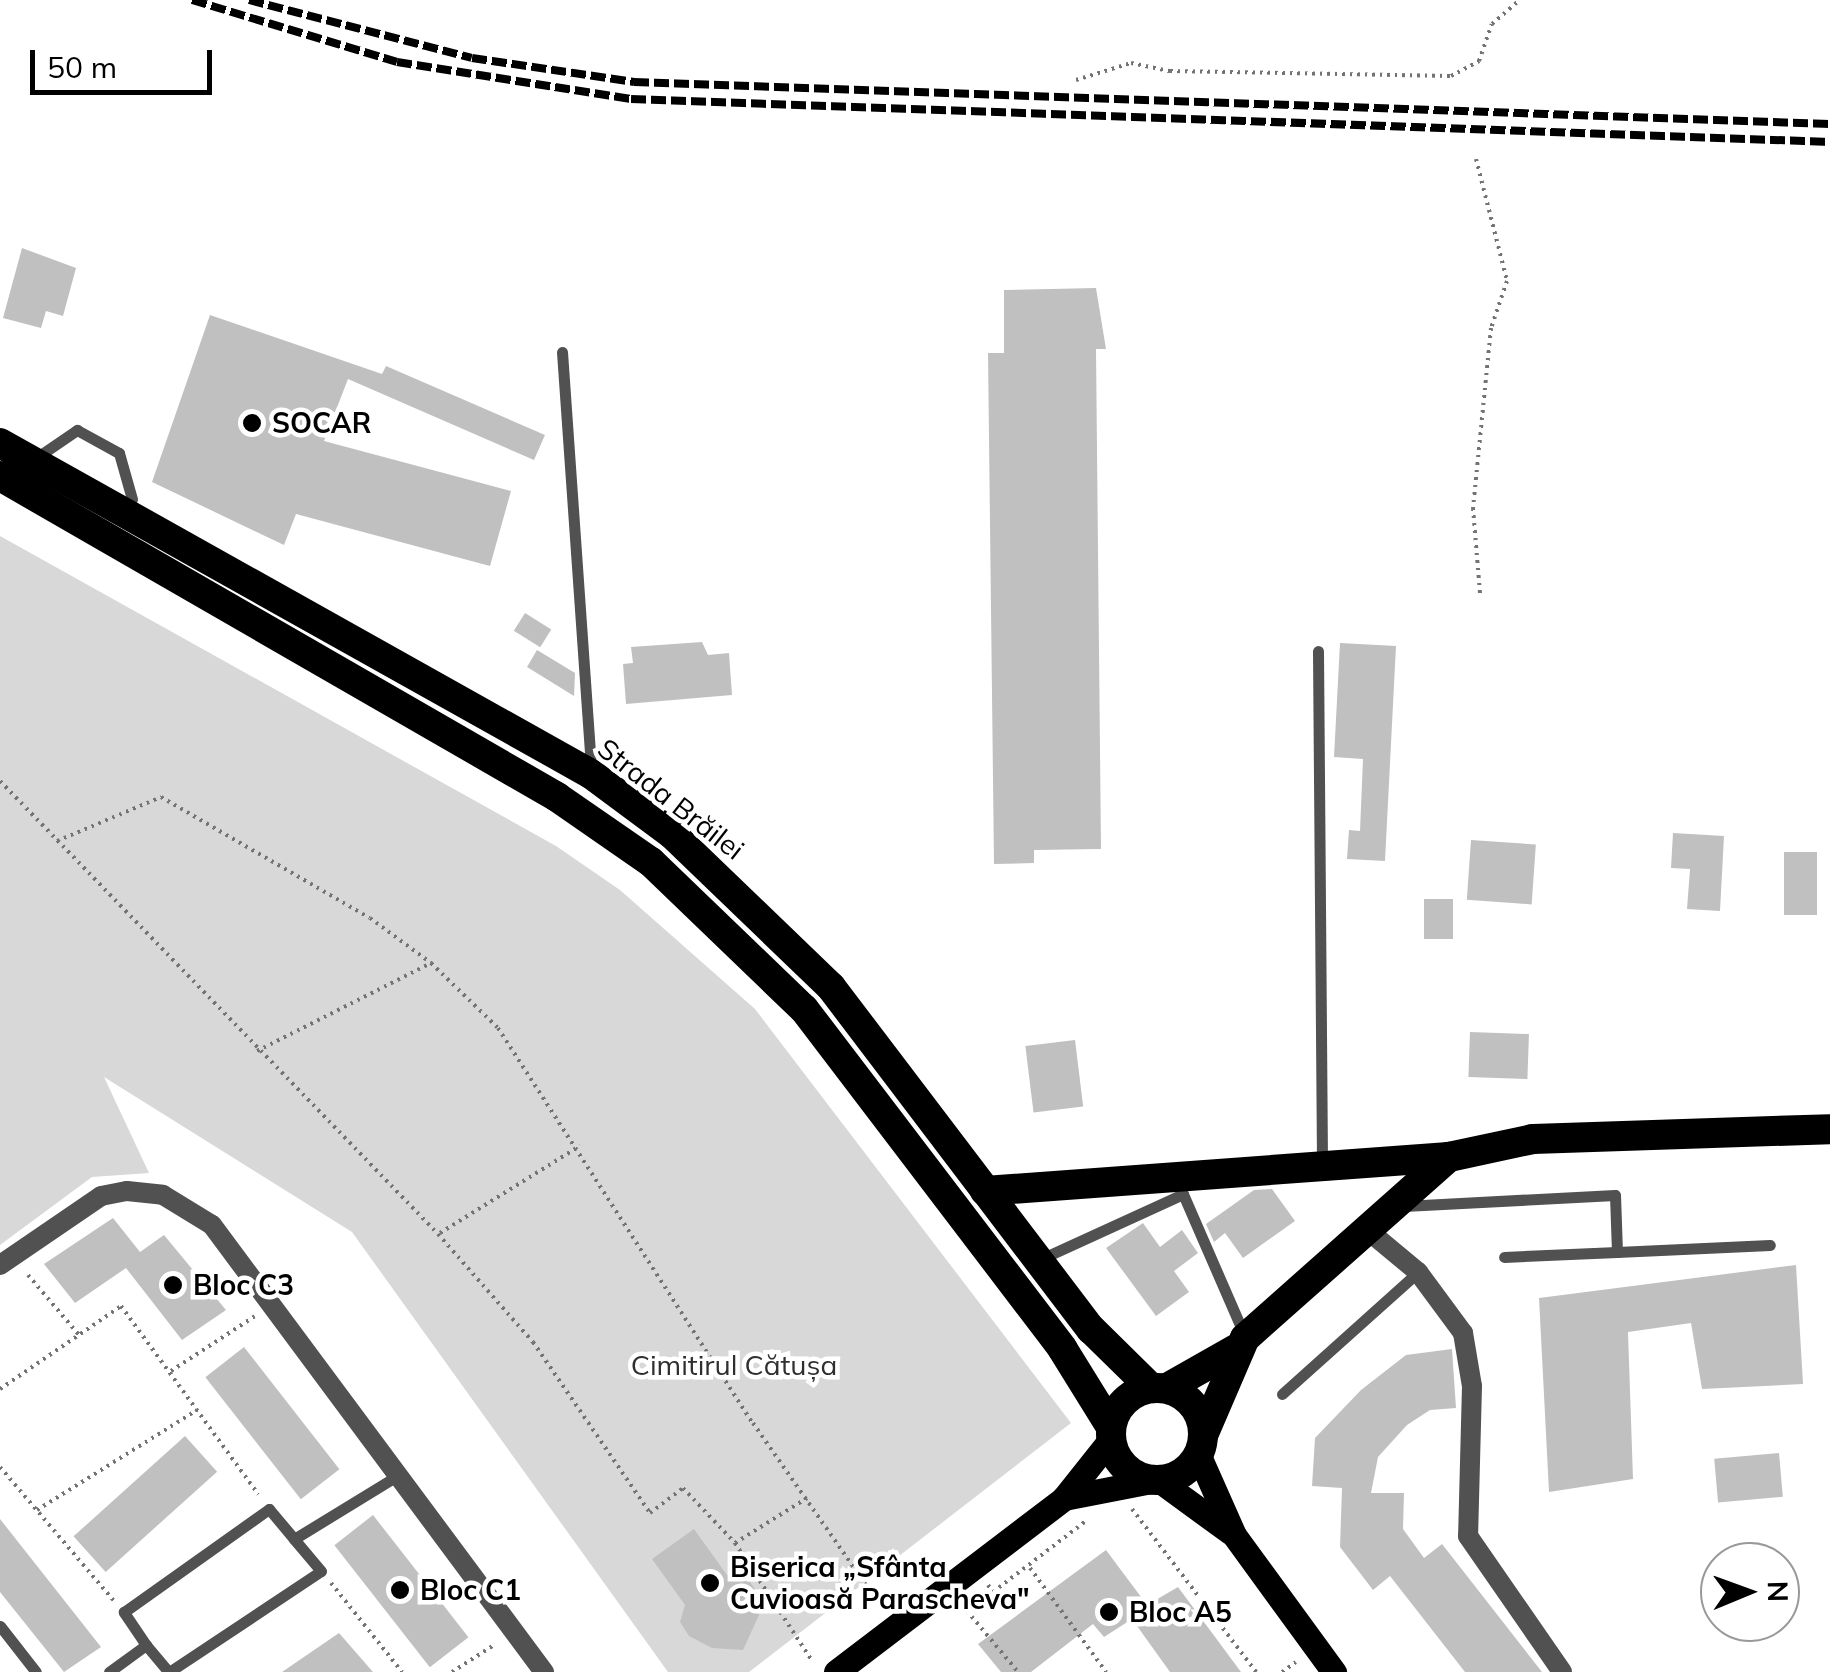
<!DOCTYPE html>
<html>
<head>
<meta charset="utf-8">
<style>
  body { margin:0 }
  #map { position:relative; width:1830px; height:1672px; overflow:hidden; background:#fff; font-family:Mulish,sans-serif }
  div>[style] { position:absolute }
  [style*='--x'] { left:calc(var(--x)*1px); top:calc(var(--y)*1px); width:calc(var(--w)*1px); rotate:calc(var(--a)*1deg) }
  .green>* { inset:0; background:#d8d8d8 }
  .building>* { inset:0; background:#c0c0c0; transform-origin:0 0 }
  .path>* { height:4px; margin-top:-2px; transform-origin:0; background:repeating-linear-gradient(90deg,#737373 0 2.5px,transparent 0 7.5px) }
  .lane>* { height:11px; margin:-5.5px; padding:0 5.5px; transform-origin:5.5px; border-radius:5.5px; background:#515151 }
  .street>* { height:20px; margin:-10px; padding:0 10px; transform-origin:10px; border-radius:10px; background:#515151 }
  .primary>* { height:25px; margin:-12.5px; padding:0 12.5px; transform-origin:12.5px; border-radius:12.5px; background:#000 }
  .highway>* { height:30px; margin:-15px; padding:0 15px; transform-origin:15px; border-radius:15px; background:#000 }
  .highway>.ring { margin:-15px; padding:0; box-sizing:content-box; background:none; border:30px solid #000; border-radius:50% }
  .rail>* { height:8px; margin-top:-4px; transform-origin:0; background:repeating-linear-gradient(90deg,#000 0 15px,transparent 0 20px) }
  .dots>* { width:28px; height:28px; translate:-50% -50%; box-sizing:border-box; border:5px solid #fff; border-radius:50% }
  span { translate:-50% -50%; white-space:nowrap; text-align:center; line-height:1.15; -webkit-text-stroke:9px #fff; paint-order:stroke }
  .poi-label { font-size:28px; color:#000; font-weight:700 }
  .left { translate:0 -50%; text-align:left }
  .street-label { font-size:28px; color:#000 }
  .park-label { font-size:28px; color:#2f2f2f }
  .north { position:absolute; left:1700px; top:1542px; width:100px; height:100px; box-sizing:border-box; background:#fff; border:2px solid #999; border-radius:50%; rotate:89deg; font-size:28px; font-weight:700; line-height:40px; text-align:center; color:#000 }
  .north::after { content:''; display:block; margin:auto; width:35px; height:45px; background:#000; clip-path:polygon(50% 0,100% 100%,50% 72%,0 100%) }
  .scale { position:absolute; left:30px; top:50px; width:182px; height:45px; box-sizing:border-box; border:5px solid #000; border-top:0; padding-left:12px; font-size:30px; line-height:35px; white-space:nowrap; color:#000; -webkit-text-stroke:8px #fff; paint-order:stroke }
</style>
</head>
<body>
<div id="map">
  <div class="green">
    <div style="clip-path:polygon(0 536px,556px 846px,620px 890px,755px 1009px,1071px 1423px,749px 1672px,668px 1672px,352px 1232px,104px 1077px,149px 1173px,92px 1177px,0 1245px)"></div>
  </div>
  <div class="building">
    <div style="clip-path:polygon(22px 248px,76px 268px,63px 316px,46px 311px,41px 328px,3px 318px)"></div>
    <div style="clip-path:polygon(1096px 288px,1106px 349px,1096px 349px,1101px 849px,1034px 850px,1034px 863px,994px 864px,988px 353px,1004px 353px,1004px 290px)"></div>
    <div style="clip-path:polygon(210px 315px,382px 374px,386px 366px,545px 435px,534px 460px,348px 379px,324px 441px,511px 491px,490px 566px,296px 514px,284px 545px,152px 482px)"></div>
    <div style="left:525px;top:613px;width:31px;height:21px;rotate:32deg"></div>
    <div style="clip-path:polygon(702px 642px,708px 655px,729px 653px,732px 695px,626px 704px,623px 664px,633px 663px,631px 647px)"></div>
    <div style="clip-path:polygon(1340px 643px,1396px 646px,1385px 861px,1347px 859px,1349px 830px,1360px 831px,1363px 759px,1334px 757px)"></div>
    <div style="clip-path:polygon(537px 650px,575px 673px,574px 696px,527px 667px)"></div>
    <div style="clip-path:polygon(1673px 833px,1724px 836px,1720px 911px,1687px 909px,1690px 869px,1671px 868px)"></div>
    <div style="left:1471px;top:840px;width:65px;height:60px;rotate:4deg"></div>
    <div style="left:1784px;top:852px;width:33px;height:63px"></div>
    <div style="left:1424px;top:899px;width:29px;height:40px"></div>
    <div style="left:1470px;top:1032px;width:59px;height:45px;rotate:2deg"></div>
    <div style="left:1075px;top:1040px;width:67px;height:50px;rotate:83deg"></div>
    <div style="clip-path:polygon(1272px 1189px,1295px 1221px,1243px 1258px,1225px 1233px,1214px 1242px,1206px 1224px,1254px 1190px)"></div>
    <div style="clip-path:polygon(113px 1218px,140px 1252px,164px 1235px,226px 1310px,182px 1340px,126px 1268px,75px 1303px,44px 1264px)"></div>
    <div style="clip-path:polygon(1143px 1223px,1160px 1247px,1182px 1230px,1198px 1253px,1174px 1271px,1189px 1292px,1156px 1316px,1106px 1248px)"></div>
    <div style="clip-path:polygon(1796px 1265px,1803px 1384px,1702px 1389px,1691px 1323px,1628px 1332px,1633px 1479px,1549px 1492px,1539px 1298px)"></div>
    <div style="left:244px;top:1347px;width:155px;height:49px;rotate:52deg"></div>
    <div style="clip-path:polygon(1452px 1349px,1456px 1408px,1430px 1410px,1407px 1425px,1378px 1457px,1371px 1493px,1404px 1493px,1403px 1529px,1424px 1558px,1442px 1544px,1542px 1672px,1465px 1672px,1390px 1576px,1373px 1590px,1340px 1547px,1342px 1488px,1312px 1486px,1315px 1438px,1361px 1390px,1406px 1355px)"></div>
    <div style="left:185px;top:1436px;width:48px;height:150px;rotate:48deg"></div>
    <div style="left:1779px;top:1453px;width:44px;height:65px;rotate:85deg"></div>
    <div style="left:373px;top:1515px;width:155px;height:49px;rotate:52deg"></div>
    <div style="clip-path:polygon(0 1519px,101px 1647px,64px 1672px,0 1592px)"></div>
    <div style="clip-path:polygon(694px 1529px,727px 1575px,745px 1575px,755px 1589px,759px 1615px,743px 1650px,712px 1648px,689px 1636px,680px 1622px,685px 1605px,652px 1559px)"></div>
    <div style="clip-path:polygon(1106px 1550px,1147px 1605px,1178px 1587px,1241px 1672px,1170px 1672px,1132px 1619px,1104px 1637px,1093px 1624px,1031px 1672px,1001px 1672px,978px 1644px)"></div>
    <div style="clip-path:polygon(339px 1633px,373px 1672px,282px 1672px)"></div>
  </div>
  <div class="path">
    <div style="--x:1076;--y:80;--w:58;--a:-17.2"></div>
    <div style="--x:1131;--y:63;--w:40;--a:12"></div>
    <div style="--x:1170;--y:71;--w:281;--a:1"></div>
    <div style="--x:1451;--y:76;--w:32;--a:-28"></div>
    <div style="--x:1479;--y:61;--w:39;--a:-71"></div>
    <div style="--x:1492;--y:24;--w:37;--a:-41"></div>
    <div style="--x:1476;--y:159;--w:126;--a:75.7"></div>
    <div style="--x:1507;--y:281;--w:50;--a:108.8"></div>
    <div style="--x:1491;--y:328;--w:181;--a:95.7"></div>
    <div style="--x:1473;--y:508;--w:86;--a:85.3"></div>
    <div style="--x:0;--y:781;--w:630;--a:45.96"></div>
    <div style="--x:438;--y:1234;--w:144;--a:48.7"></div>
    <div style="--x:533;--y:1342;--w:207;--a:55.6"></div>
    <div style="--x:650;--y:1513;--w:41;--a:-37.1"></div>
    <div style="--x:683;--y:1488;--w:76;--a:46.6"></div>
    <div style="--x:735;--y:1543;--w:142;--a:56.8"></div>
    <div style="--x:57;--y:841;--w:113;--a:-22.9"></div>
    <div style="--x:161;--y:797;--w:241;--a:30.1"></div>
    <div style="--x:370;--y:918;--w:76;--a:36.4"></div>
    <div style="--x:431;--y:963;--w:93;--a:44.1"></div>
    <div style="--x:498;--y:1028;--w:470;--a:57.2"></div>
    <div style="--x:753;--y:1423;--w:222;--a:55.1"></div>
    <div style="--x:257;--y:1051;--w:195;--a:-26.8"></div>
    <div style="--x:440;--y:1233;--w:165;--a:-31.9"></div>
    <div style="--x:28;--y:1275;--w:79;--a:49.6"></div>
    <div style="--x:171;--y:1371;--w:100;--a:-33.2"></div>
    <div style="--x:0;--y:1389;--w:147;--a:-34.4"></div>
    <div style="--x:121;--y:1306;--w:233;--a:53.9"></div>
    <div style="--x:0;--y:1467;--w:176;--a:49.6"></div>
    <div style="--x:1132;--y:1509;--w:205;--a:52.7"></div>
    <div style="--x:37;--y:1510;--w:189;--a:-32"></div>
    <div style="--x:735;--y:1543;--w:85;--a:-32"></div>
    <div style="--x:1030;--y:1568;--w:129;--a:53.8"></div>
    <div style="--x:331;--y:1583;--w:114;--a:51.4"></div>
    <div style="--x:988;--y:1585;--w:9;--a:54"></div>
    <div style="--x:993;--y:1592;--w:117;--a:-37.4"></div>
    <div style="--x:962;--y:1605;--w:87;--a:50.1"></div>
    <div style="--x:452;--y:1672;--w:50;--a:-32.7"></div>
    <div style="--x:1282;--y:1672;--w:17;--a:-36"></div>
  </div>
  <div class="lane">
    <div style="--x:562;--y:352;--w:420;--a:86"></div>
    <div style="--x:36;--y:458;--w:50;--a:-34.3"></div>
    <div style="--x:77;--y:430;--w:48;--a:28.7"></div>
    <div style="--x:119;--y:453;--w:48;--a:74.2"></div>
    <div style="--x:1318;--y:651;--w:511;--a:89.55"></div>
    <div style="--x:1404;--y:1206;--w:211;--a:-3"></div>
    <div style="--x:1615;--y:1195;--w:57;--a:88"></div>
    <div style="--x:1617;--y:1252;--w:113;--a:177.5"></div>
    <div style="--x:1617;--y:1252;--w:153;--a:-2.6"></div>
    <div style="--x:1043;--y:1258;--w:154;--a:-24.6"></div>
    <div style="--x:1183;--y:1194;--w:153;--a:66.5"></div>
    <div style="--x:1282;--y:1394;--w:183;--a:-41.9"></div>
    <div style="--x:0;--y:1626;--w:58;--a:52"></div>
    <div style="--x:146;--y:1645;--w:40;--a:-124"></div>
    <div style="--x:124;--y:1612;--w:178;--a:-35.4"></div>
    <div style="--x:269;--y:1509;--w:39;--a:50"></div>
    <div style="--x:294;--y:1539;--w:119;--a:-31.5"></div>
    <div style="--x:109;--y:1672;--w:46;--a:-36.1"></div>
    <div style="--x:146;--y:1645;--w:35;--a:50"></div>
    <div style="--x:169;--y:1672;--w:182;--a:-33.6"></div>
    <div style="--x:321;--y:1571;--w:42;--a:-130.2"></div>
  </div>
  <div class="street">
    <div style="--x:1365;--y:1228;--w:69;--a:39.7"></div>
    <div style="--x:1418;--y:1272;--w:76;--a:53.6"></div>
    <div style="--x:1463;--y:1333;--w:54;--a:80.4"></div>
    <div style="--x:1472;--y:1386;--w:150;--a:91.5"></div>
    <div style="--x:1468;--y:1536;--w:165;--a:55.3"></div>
    <div style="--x:0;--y:1265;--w:122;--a:-34.3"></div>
    <div style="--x:101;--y:1196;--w:26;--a:-11"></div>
    <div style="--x:127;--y:1191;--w:36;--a:6"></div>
    <div style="--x:163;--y:1195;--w:57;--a:31.5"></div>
    <div style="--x:212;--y:1225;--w:557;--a:53.4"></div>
  </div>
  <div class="primary">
    <div style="--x:1199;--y:1456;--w:86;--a:66.1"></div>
    <div style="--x:1234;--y:1535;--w:170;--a:53.9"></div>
    <div style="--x:1160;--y:1481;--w:87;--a:36.1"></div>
    <div style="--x:1064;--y:1498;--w:89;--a:-11.1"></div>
    <div style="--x:836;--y:1672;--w:287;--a:-37.3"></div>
    <div style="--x:1064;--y:1498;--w:75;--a:-51.5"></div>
  </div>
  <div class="highway">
    <div style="--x:0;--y:443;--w:677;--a:29.25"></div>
    <div style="--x:591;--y:774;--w:101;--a:36.5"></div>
    <div style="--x:672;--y:834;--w:221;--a:43.9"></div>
    <div style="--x:831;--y:987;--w:430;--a:52.8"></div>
    <div style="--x:1091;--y:1329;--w:84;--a:44.5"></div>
    <div style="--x:0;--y:476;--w:643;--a:29.95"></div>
    <div style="--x:557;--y:797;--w:114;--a:34.7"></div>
    <div style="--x:651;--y:862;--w:212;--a:43.9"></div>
    <div style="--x:804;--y:1009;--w:426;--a:52.7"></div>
    <div style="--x:1062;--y:1348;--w:93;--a:58.2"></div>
    <div style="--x:985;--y:1191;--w:465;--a:-4.2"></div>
    <div class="ring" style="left:1111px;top:1388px;width:62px;height:62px"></div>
    <div style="--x:1167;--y:1388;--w:79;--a:-29.5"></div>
    <div style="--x:1204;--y:1433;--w:103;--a:-66.7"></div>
    <div style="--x:1245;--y:1338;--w:273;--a:-41.6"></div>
    <div style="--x:1449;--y:1157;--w:86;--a:-12.1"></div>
    <div style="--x:1533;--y:1139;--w:297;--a:-1.9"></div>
  </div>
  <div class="rail">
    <div style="--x:192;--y:0;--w:214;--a:16.8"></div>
    <div style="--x:397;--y:62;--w:237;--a:9"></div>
    <div style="--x:631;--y:99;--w:1200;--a:2.05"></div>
    <div style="--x:249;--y:0;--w:230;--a:14.6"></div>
    <div style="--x:472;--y:58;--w:164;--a:8.4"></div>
    <div style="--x:634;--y:82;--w:1197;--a:2.01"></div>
  </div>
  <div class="dots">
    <div style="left:252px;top:423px;background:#000"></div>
    <div style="left:173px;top:1285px;background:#000"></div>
    <div style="left:710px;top:1583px;background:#000"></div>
    <div style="left:400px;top:1590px;background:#000"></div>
    <div style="left:1109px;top:1612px;background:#000"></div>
  </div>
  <div class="poi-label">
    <span class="left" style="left:272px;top:423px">SOCAR</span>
    <span class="left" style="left:193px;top:1285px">Bloc C3</span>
    <span class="left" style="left:730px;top:1583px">Biserica „Sfânta<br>Cuvioasă Parascheva"</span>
    <span class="left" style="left:420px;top:1590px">Bloc C1</span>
    <span class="left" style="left:1129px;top:1612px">Bloc A5</span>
  </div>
  <div class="street-label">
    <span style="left:671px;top:799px;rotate:38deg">Strada Brăilei</span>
  </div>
  <div class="park-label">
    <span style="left:734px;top:1365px">Cimitirul Cătușa</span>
  </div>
  <div class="north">N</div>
  <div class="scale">50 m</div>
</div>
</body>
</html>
